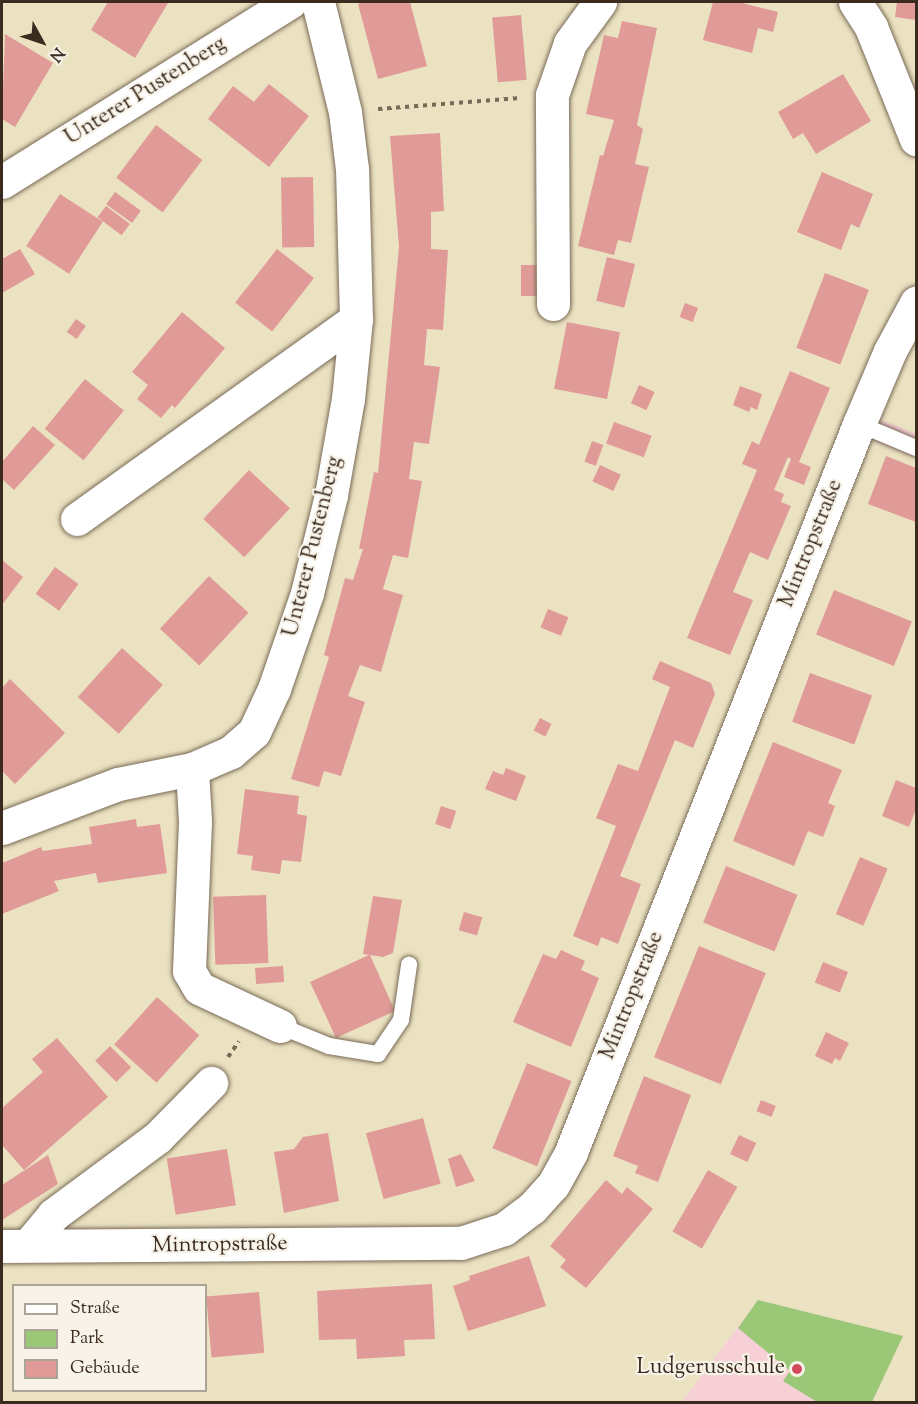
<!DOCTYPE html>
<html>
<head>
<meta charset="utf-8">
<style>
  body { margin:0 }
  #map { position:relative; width:918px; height:1404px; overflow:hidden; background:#ebe2c1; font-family:"Sorts Mill Goudy",serif }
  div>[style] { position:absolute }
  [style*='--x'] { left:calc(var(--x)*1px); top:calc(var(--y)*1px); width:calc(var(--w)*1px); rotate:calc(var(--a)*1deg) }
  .built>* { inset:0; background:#f6cfd7 }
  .green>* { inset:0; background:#9ac876 }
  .building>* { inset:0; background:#e09b98; transform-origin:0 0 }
  .path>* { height:4px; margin-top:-2px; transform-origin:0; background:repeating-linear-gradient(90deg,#796a57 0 4.5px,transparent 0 9px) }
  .roads { filter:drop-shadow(0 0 2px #796a57) drop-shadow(0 0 2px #796a57) }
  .service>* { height:16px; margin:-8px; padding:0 8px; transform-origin:8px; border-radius:8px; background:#fff }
  .minor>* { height:33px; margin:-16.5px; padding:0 16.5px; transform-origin:16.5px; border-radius:16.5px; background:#fff }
  .dots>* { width:16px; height:16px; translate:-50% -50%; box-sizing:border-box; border:3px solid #f7f3e8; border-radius:50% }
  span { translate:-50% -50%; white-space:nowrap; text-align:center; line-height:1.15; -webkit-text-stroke:4.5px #f7f3e8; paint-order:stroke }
  .street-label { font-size:22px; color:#3b2a1e }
  .poi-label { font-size:22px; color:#3b2a1e }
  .right { translate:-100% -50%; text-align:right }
  .frame { position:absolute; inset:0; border:3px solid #3b2a1e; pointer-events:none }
  .legend { position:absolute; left:12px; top:1284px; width:195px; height:108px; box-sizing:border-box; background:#f7f3e8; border:2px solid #aca397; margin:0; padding:8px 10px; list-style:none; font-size:18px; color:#3b2a1e }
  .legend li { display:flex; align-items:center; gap:12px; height:30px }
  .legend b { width:30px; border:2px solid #aca397 }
  .north { position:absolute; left:12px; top:12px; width:60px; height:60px; -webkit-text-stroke:4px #f7f3e8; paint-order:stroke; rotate:130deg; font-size:16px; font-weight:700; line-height:24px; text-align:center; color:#3b2a1e }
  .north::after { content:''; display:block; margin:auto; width:21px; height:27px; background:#3b2a1e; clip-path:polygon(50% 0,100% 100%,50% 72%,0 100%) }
</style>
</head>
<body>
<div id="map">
  <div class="built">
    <div style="clip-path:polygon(882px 420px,916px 434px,916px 458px,874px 441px)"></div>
    <div style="clip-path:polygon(758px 1300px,903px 1336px,872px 1402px,682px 1402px)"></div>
  </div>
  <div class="green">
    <div style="clip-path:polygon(758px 1300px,903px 1336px,872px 1402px,817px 1402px,783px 1381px,790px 1371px,738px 1328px)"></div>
  </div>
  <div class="building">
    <div style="clip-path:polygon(108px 2px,168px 3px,135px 58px,91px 30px)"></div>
    <div style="clip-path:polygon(363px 2px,410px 2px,427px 66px,378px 79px,358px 4px)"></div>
    <div style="clip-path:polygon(713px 2px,738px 2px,778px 12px,773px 32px,758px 28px,752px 53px,703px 40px)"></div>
    <div style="clip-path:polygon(897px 2px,916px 2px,916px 20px,895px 17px)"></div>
    <div style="left:521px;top:15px;width:65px;height:29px;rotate:85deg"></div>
    <div style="clip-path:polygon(622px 21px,657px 28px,637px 125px,643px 129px,635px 164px,649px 167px,631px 243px,618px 240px,614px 255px,578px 246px,600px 155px,603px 156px,614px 120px,586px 114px,604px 35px,618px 38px)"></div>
    <div style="clip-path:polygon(5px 34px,53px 63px,15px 127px,2px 119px)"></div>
    <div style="clip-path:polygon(843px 74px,871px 121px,816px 154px,803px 133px,793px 139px,778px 112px)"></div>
    <div style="clip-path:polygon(269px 84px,309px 116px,269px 167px,208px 119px,233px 86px,254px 102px)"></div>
    <div style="left:156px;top:125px;width:58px;height:66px;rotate:37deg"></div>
    <div style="clip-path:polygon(440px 133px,444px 211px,431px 212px,431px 249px,448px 250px,443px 330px,427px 329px,424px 365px,440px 367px,429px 444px,414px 442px,409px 479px,422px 481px,408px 558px,393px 555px,383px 589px,403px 595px,381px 672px,360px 665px,348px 696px,365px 702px,341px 776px,324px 771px,319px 787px,291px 779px,329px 657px,324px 655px,345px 578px,353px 580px,363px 549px,359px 549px,374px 472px,378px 473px,399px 247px,390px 136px)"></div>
    <div style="clip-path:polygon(822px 172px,873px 194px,859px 228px,851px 224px,841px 250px,797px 232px)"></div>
    <div style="left:313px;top:177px;width:70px;height:32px;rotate:89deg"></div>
    <div style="left:115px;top:192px;width:32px;height:15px;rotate:36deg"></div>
    <div style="left:60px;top:194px;width:51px;height:62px;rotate:33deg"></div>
    <div style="left:106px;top:206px;width:30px;height:14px;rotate:37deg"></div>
    <div style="clip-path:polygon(20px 249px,35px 274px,2px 293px,2px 259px)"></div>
    <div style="left:277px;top:249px;width:47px;height:68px;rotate:38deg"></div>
    <div style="left:607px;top:257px;width:29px;height:45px;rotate:14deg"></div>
    <div style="left:521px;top:265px;width:16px;height:31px"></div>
    <div style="left:825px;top:273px;width:47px;height:80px;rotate:21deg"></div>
    <div style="left:685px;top:303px;width:14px;height:15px;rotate:21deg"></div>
    <div style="clip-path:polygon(182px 312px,225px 348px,175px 408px,172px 405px,161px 418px,137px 399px,148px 385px,132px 372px)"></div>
    <div style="left:76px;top:319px;width:12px;height:16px;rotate:35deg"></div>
    <div style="left:567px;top:322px;width:54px;height:68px;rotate:11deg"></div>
    <div style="clip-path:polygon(790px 371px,830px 388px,799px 462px,811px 467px,804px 485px,784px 477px,791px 459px,788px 457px,774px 490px,784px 494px,781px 502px,791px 506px,768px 560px,750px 552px,733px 592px,753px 600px,730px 655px,687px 638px,757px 470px,742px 464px,752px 441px,759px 445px)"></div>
    <div style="left:85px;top:379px;width:50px;height:64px;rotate:39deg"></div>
    <div style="left:639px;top:385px;width:17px;height:20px;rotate:24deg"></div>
    <div style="clip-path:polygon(740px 386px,762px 394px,757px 410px,751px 407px,749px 412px,733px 405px)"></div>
    <div style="left:614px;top:422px;width:40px;height:23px;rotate:20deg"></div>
    <div style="clip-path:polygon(33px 426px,55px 445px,14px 490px,2px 479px,2px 462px)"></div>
    <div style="left:592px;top:441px;width:12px;height:22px;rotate:20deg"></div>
    <div style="clip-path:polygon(886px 456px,916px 468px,916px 522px,868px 504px)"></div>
    <div style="left:600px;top:465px;width:23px;height:18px;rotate:25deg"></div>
    <div style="left:249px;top:470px;width:56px;height:67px;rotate:43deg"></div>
    <div style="clip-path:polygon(2px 560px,23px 577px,2px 605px)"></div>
    <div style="left:55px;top:567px;width:29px;height:33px;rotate:36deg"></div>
    <div style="left:209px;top:576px;width:54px;height:72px;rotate:43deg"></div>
    <div style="left:834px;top:590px;width:84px;height:48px;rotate:22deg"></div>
    <div style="left:548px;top:609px;width:22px;height:20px;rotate:22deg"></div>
    <div style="left:122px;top:648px;width:55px;height:66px;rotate:42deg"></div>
    <div style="clip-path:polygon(660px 661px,711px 683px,715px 694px,693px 748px,675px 740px,620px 876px,641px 884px,618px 944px,601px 937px,598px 946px,573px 936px,616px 826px,596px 818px,618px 764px,638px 771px,670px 687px,652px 679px)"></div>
    <div style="left:810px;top:673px;width:66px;height:52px;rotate:20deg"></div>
    <div style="clip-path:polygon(10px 679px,65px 733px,15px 784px,2px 771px,2px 688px)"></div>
    <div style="left:540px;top:718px;width:13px;height:14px;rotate:27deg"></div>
    <div style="clip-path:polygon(773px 742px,842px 770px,828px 803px,835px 806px,823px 837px,808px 831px,794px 866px,733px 841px)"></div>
    <div style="clip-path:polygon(506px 768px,526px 776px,516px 801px,485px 789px,493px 771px,503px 775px)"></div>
    <div style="clip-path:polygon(896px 780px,916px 788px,916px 809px,909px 827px,882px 816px)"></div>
    <div style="clip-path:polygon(245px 789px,299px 796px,297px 814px,307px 816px,301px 862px,282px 860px,280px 874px,251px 870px,253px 856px,237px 854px)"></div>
    <div style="left:441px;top:806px;width:16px;height:19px;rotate:18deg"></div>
    <div style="clip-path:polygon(136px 819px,137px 827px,160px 824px,167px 873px,98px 883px,96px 873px,54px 881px,59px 891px,2px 914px,2px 863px,41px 847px,43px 851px,92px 844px,89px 827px)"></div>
    <div style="left:860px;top:857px;width:30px;height:62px;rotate:23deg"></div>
    <div style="left:726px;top:866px;width:77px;height:61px;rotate:22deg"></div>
    <div style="left:266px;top:895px;width:68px;height:53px;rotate:88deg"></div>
    <div style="clip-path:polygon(373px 896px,402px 900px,393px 953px,383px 957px,370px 955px,395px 1011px,336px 1038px,310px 982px,369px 955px,363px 954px)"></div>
    <div style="left:464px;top:912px;width:19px;height:19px;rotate:16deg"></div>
    <div style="left:699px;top:946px;width:72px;height:120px;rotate:22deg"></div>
    <div style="clip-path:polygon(561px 950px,585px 961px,581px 970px,599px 978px,571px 1047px,513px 1022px,543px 954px,556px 959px)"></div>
    <div style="left:823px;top:962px;width:27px;height:22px;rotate:22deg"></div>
    <div style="left:283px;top:966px;width:16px;height:28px;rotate:86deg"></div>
    <div style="left:157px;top:997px;width:57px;height:64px;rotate:42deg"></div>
    <div style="clip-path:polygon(826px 1032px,849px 1043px,840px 1061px,835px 1058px,832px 1064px,815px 1056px)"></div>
    <div style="clip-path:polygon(57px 1038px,108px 1097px,24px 1170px,2px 1145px,2px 1108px,43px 1072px,32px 1059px)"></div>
    <div style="left:110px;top:1046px;width:30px;height:21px;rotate:45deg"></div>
    <div style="left:527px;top:1063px;width:48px;height:92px;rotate:22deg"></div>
    <div style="clip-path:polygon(644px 1076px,691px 1095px,658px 1182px,635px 1173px,638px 1166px,613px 1156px)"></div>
    <div style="left:761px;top:1100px;width:16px;height:12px;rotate:22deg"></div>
    <div style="left:423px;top:1118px;width:68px;height:59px;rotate:75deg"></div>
    <div style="clip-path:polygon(328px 1133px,339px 1201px,284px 1213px,274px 1152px,294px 1149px,303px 1137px)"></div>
    <div style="left:739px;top:1135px;width:19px;height:21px;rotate:25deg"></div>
    <div style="left:227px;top:1149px;width:57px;height:61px;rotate:81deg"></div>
    <div style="clip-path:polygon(461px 1154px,475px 1181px,456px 1187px,448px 1159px)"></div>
    <div style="clip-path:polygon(48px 1155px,58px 1184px,2px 1220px,2px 1185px)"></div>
    <div style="left:708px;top:1170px;width:34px;height:71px;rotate:30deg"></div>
    <div style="clip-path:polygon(606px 1180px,622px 1194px,627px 1187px,653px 1209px,586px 1288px,560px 1267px,566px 1260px,550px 1246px)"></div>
    <div style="clip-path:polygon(529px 1256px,546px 1306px,468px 1331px,453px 1286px,470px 1280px,469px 1276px)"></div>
    <div style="clip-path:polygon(432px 1284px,435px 1339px,404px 1340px,405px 1356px,357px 1359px,356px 1339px,319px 1340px,317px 1291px)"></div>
    <div style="left:259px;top:1292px;width:61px;height:53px;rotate:85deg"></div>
  </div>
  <div class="path">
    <div style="--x:378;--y:109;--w:142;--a:-4.4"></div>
    <div style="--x:228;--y:1057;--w:19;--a:-55"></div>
  </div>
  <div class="roads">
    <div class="service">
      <div style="--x:859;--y:424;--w:62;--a:22.8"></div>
      <div style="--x:280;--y:1026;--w:53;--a:22.2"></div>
      <div style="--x:329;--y:1046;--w:50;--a:9.3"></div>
      <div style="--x:378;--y:1054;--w:41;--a:-55.9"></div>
      <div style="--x:401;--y:1020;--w:56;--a:-81.7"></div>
    </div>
    <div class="minor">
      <div style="--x:855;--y:2;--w:30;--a:57"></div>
      <div style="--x:871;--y:27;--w:121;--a:68.1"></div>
      <div style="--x:2;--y:182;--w:340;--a:-32"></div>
      <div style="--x:553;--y:304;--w:209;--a:-90.3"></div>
      <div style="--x:552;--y:95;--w:55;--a:-70.9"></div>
      <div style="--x:570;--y:43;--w:51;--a:-53.8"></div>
      <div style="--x:77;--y:519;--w:343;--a:-35.6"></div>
      <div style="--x:2;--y:828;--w:124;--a:-20.8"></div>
      <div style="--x:118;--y:784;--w:76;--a:-11.5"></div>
      <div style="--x:280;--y:1026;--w:89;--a:-154.9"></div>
      <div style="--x:199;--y:988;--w:20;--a:-120"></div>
      <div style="--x:189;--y:971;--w:150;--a:-87.7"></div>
      <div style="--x:195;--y:821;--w:52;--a:-93.3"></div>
      <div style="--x:192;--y:769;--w:43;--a:-23.6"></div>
      <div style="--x:231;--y:752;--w:30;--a:-41"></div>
      <div style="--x:254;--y:732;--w:47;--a:-65.1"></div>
      <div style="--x:274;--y:689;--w:102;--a:-71"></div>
      <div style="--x:307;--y:593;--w:101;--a:-76.2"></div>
      <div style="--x:331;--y:495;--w:97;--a:-80"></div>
      <div style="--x:348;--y:399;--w:80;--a:-84.3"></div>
      <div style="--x:356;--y:319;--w:150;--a:-91.5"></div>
      <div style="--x:352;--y:169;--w:57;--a:-97"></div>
      <div style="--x:345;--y:112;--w:113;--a:-103.8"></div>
      <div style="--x:29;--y:1244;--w:38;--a:-50"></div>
      <div style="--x:53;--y:1215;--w:131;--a:-36.6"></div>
      <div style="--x:158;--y:1137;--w:76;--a:-45.5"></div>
      <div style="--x:2;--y:1246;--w:459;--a:-0.4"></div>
      <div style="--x:461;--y:1243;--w:45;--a:-18"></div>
      <div style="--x:504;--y:1229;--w:35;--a:-37"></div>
      <div style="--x:532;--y:1208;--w:31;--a:-48"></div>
      <div style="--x:553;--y:1185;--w:38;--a:-61"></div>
      <div style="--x:571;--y:1152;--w:783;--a:-68.42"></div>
      <div style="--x:859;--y:424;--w:79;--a:-67"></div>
      <div style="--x:890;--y:351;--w:55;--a:-61.6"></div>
    </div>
  </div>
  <div class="dots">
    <div style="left:797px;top:1369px;background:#d1495b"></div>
  </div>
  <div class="street-label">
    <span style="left:146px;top:92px;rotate:-32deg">Unterer Pustenberg</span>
    <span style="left:812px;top:544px;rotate:-68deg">Mintropstraße</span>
    <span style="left:314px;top:547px;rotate:-76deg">Unterer Pustenberg</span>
    <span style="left:633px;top:996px;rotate:-68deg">Mintropstraße</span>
    <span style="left:220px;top:1246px;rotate:-1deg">Mintropstraße</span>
  </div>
  <div class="poi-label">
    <span class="right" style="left:785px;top:1369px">Ludgerusschule</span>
  </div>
  <div class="frame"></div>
  <ul class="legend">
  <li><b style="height:8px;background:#fff"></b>Straße</li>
  <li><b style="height:16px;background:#9ac876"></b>Park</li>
  <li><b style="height:16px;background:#e09b98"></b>Gebäude</li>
  </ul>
  <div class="north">N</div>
</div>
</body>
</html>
